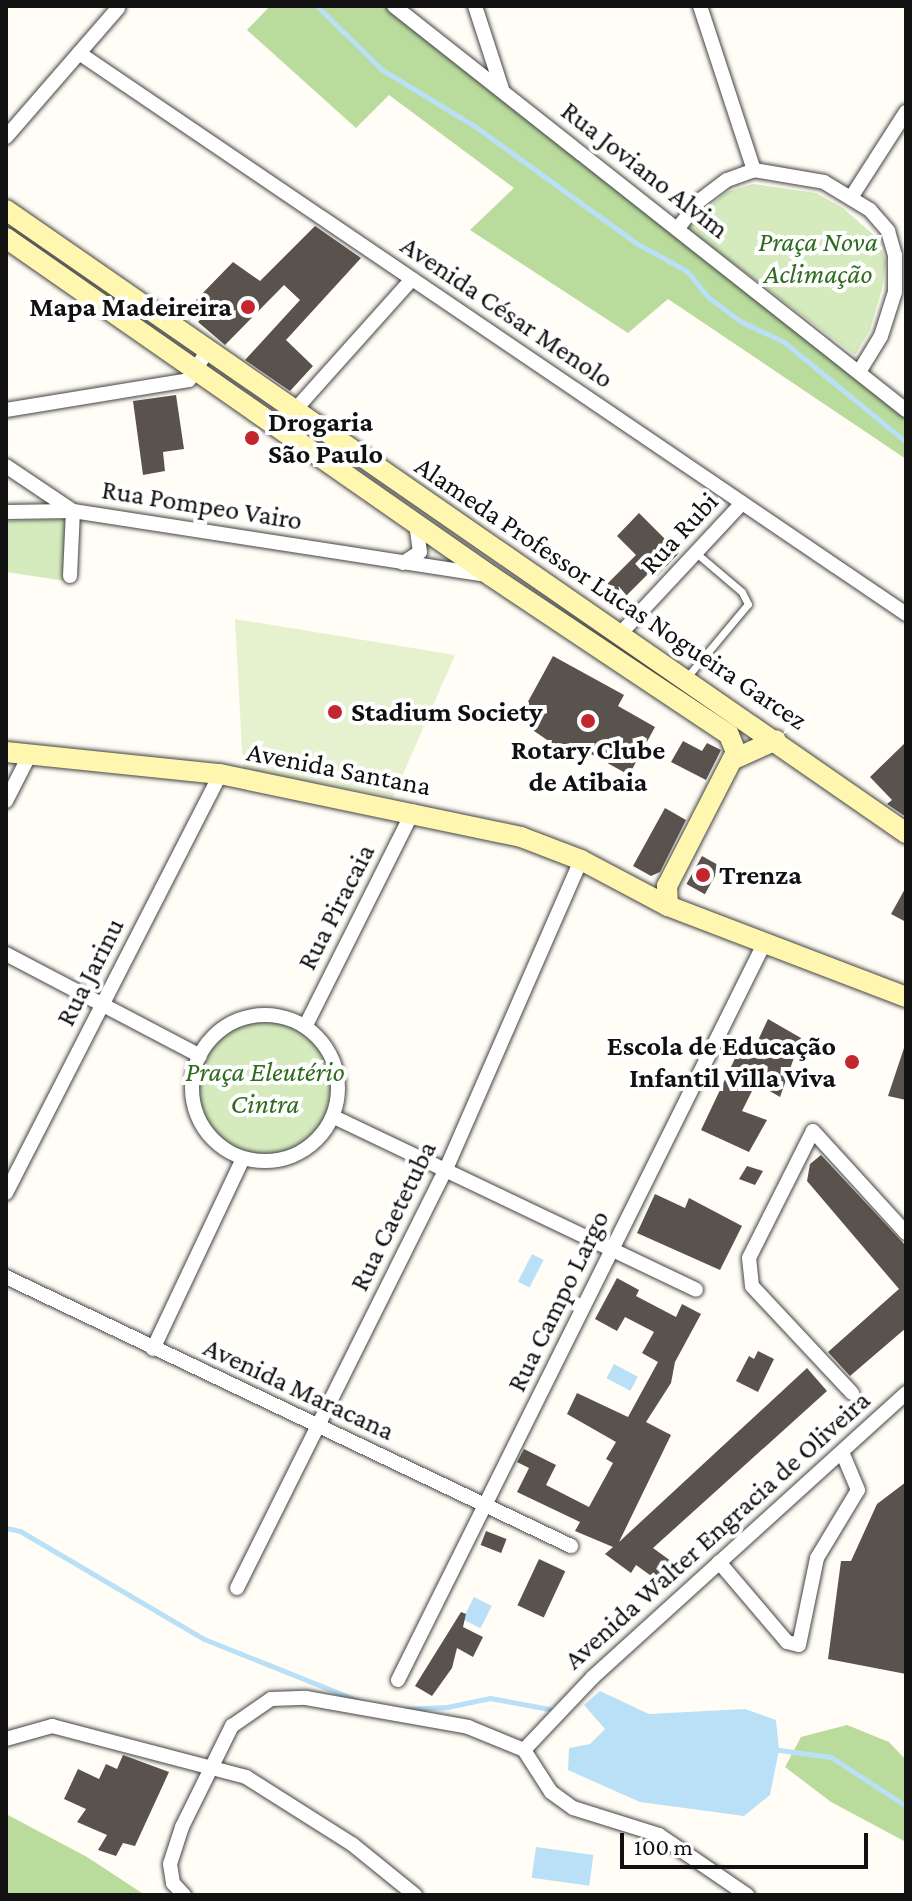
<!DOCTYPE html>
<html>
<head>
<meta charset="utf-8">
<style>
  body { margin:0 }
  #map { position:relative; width:912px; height:1901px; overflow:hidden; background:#fffdf5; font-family:"Crimson Pro",serif }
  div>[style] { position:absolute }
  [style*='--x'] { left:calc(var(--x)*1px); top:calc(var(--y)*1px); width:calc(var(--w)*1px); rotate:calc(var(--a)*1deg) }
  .green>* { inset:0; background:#d5ebbd }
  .round { border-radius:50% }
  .forest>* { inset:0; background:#b9dc9c }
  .pitch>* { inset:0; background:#e6f2cf }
  .water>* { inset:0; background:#b9e0f7; transform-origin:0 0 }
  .stream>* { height:5px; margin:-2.5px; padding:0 2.5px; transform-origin:2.5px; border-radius:2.5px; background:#b9e0f7 }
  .building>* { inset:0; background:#5a524d; transform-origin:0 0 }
  .roads { filter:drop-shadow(0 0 2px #444) drop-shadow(0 0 2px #444) }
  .lane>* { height:7px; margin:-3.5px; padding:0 3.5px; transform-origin:3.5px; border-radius:3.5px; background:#fff }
  .street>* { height:14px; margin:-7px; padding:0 7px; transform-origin:7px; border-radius:7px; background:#fff }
  .street>.ring { margin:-7px; padding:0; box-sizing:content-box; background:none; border:14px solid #fff; border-radius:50% }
  .secondary>* { height:20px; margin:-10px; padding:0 10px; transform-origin:10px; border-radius:10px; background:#fff6b0 }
  .dots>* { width:22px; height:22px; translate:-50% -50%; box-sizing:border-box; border:4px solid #fff; border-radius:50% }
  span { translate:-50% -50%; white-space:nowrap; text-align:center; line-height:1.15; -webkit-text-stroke:8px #fff; paint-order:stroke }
  .street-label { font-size:28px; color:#111 }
  .park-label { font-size:28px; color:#2f6b1f; font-style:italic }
  .poi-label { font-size:28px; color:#111; font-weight:700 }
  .right { translate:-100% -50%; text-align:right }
  .left { translate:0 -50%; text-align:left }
  .frame { position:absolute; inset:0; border:8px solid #111; pointer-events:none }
  .scale { position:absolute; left:620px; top:1833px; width:248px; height:36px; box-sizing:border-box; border:4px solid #111; border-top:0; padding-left:10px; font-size:24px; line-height:28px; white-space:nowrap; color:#111; -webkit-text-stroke:6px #fff; paint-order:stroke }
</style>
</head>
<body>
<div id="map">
  <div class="green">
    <div style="clip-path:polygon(753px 184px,816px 193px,843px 208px,876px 237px,886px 261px,882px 289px,870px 330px,855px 355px,685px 227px,727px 192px)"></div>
    <div style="clip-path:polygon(65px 519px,66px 581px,6px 572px,6px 521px)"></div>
    <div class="round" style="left:192px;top:1015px;width:146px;height:146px"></div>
  </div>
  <div class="forest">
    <div style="clip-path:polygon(270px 6px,394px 6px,906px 410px,906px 459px,668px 299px,628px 333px,470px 230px,514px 188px,389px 95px,356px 128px,247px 30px)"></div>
    <div style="clip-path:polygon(847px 1725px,889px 1742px,906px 1760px,906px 1842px,831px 1802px,785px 1767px,801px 1737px)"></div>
    <div style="clip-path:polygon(6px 1814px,87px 1857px,145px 1895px,6px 1895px)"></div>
  </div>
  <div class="pitch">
    <div style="clip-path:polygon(235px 619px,455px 655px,393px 797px,243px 768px)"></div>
  </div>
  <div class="water">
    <div style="left:532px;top:1254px;width:13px;height:31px;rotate:27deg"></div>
    <div style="left:614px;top:1364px;width:27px;height:16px;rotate:28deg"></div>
    <div style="left:474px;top:1597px;width:20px;height:25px;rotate:27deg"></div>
    <div style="clip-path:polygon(600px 1691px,649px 1714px,745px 1709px,776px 1720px,779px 1750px,770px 1795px,744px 1816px,640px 1802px,568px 1770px,569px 1748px,590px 1744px,605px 1729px,584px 1705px)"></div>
    <div style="left:536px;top:1847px;width:58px;height:31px;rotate:8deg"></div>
  </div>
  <div class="stream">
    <div style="--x:317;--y:6;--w:90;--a:44.5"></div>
    <div style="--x:381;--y:69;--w:111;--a:31.4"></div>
    <div style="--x:476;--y:127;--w:198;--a:35.9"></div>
    <div style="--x:636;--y:243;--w:58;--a:28.8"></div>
    <div style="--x:687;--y:271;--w:33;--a:51"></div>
    <div style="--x:708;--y:297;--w:40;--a:37"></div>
    <div style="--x:740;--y:321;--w:49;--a:25.5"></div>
    <div style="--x:784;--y:342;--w:158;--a:39.3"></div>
    <div style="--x:6;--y:1528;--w:14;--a:12"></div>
    <div style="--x:20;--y:1531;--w:213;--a:30.4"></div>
    <div style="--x:204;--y:1639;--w:167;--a:21.8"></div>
    <div style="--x:404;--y:1709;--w:43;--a:-2.7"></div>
    <div style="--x:447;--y:1707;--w:44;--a:-11.8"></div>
    <div style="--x:490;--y:1698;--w:60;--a:10.6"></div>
    <div style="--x:779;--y:1750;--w:52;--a:7.7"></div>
    <div style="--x:831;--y:1757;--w:90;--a:33.2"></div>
  </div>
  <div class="building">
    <div style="clip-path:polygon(315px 226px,361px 258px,286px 340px,313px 366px,290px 391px,245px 360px,300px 300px,284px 285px,225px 345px,198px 322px,208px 311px,195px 301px,233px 262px,260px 281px)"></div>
    <div style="clip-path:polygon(176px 395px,184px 449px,163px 452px,165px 471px,143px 475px,133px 401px)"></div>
    <div style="clip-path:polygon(639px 513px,679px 553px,657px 576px,651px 571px,614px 608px,598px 593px,636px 555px,617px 536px)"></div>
    <div style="clip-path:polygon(553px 656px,624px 695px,618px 706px,655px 727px,629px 775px,591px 754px,585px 766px,518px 720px)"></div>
    <div style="clip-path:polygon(683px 741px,702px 751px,707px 743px,721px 750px,706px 780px,671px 762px)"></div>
    <div style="clip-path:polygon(906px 742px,906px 817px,887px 804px,892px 800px,870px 777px)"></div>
    <div style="clip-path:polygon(665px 808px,686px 820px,660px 872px,651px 876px,633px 866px)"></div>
    <div style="left:702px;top:856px;width:21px;height:32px;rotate:29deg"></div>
    <div style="clip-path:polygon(906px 887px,906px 922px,891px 914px)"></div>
    <div style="clip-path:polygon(768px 1019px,801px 1038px,780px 1097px,756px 1083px,742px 1111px,767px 1120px,749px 1152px,701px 1130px,739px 1050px,751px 1055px)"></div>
    <div style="clip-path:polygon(904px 1048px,906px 1049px,906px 1100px,888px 1096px)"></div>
    <div style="clip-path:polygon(821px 1155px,906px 1246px,906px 1328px,850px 1376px,828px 1352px,899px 1289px,807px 1181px,810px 1164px)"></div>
    <div style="clip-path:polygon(747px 1166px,763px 1171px,755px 1185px,739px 1179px)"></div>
    <div style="clip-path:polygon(655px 1194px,685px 1208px,689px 1198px,742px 1226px,720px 1270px,637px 1233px)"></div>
    <div style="clip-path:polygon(617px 1278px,639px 1290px,636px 1296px,676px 1317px,682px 1304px,701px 1314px,675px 1362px,671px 1383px,646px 1422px,671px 1435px,619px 1542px,807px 1368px,827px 1391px,653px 1548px,682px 1569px,668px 1588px,636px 1565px,631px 1573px,605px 1554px,613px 1547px,575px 1531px,580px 1522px,517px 1492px,529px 1468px,517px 1462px,524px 1449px,556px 1465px,546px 1485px,589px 1507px,613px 1463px,606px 1459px,616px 1442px,567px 1414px,577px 1393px,628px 1417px,658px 1362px,642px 1353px,654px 1332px,625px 1317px,617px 1331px,595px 1319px)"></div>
    <div style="clip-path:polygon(758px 1351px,774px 1359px,758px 1392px,736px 1381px,749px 1356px,754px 1359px)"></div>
    <div style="clip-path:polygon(906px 1482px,906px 1674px,828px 1659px,841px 1561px,851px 1561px,877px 1504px)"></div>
    <div style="left:486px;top:1531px;width:22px;height:15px;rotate:21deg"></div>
    <div style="left:539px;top:1559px;width:29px;height:51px;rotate:25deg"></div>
    <div style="clip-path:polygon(461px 1612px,466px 1614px,463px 1627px,483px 1637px,473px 1657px,457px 1648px,452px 1668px,432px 1696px,415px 1686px)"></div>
    <div style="clip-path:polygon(123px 1755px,169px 1772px,135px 1846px,123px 1843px,116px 1856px,98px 1850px,107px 1835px,77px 1822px,86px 1809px,64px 1799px,78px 1769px,99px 1779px,106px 1764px,117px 1769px)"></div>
  </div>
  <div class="roads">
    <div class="lane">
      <div style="--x:687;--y:677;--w:95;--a:-50.1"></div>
      <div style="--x:748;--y:604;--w:13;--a:-117"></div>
      <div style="--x:742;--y:592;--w:60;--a:-139.7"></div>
    </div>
    <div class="street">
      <div style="--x:394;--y:6;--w:652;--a:38.28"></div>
      <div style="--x:475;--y:6;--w:87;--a:72"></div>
      <div style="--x:700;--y:6;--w:173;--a:71.8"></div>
      <div style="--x:79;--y:53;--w:999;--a:34.15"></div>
      <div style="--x:6;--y:137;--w:171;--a:-49"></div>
      <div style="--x:852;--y:196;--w:100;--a:-57.3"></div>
      <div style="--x:678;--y:228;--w:34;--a:-52"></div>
      <div style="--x:699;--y:201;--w:35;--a:-37"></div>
      <div style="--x:727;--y:180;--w:29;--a:-20"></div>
      <div style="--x:754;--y:170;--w:71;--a:9.7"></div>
      <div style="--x:824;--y:182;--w:54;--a:31.3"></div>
      <div style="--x:870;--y:210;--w:28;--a:49"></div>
      <div style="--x:888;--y:231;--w:25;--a:74"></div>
      <div style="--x:895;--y:255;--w:37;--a:90"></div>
      <div style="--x:895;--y:292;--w:46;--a:107.7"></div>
      <div style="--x:881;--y:336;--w:42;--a:121.4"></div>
      <div style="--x:6;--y:410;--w:185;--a:-9.3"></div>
      <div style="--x:189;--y:380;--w:36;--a:-58"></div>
      <div style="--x:294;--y:411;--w:177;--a:-48.2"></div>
      <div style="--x:6;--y:466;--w:81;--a:33.9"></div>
      <div style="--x:73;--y:511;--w:419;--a:8.8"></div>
      <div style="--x:6;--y:512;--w:66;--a:-0.9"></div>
      <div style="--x:403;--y:563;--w:20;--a:-33"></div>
      <div style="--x:420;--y:552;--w:28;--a:-98"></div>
      <div style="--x:70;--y:576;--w:65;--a:-87.4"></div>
      <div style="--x:620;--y:634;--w:179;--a:-47"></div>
      <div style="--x:6;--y:801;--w:53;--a:-62.9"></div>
      <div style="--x:6;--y:954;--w:219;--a:27.7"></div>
      <div class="ring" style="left:192px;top:1015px;width:132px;height:132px"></div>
      <div style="--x:306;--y:1025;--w:239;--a:-63.4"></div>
      <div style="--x:334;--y:1117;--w:401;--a:25.5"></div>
      <div style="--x:6;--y:1193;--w:470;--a:-62.9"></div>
      <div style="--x:6;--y:1277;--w:626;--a:25.46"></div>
      <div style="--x:153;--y:1349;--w:210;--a:-64.7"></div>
      <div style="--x:852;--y:1393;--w:146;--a:-133.1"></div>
      <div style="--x:752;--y:1286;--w:28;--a:-96"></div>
      <div style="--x:749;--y:1258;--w:142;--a:-63.3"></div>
      <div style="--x:813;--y:1131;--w:138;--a:47.6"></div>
      <div style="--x:719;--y:1562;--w:105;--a:49.6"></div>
      <div style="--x:787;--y:1642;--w:12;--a:14"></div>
      <div style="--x:799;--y:1645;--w:89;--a:-78.3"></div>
      <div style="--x:817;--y:1558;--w:79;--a:-58.9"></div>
      <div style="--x:858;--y:1490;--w:41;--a:-112.8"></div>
      <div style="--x:237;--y:1588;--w:468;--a:-63.5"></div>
      <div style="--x:446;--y:1169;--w:337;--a:-66.4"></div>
      <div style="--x:398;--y:1680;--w:822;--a:-63.56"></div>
      <div style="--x:6;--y:1739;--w:48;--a:-15.8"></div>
      <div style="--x:52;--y:1726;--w:201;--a:14.7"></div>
      <div style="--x:246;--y:1777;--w:125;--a:32.3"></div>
      <div style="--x:352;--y:1844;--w:81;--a:39"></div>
      <div style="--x:524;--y:1750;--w:100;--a:-46.6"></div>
      <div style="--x:593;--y:1677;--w:423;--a:-42.2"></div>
      <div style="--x:184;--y:1895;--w:16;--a:-133"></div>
      <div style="--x:173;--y:1883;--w:19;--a:-99"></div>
      <div style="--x:170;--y:1864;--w:39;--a:-72"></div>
      <div style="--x:182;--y:1827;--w:113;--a:-63.7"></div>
      <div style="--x:232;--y:1726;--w:47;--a:-34.7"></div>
      <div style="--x:271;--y:1699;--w:35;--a:-2"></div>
      <div style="--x:306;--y:1698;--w:165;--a:10.1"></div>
      <div style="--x:468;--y:1727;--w:61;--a:22.3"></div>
      <div style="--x:524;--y:1750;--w:50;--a:57.3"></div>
      <div style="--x:551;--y:1792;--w:27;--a:36"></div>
      <div style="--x:573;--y:1808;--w:90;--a:17.4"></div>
      <div style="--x:659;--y:1835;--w:107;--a:34.3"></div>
    </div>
    <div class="secondary">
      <div style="--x:6;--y:210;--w:1095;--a:34.69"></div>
      <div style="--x:6;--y:238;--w:591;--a:34.87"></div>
      <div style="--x:491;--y:576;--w:286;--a:33.7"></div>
      <div style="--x:729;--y:735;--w:18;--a:68"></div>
      <div style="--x:736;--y:752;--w:151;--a:117.2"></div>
      <div style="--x:667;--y:886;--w:20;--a:87"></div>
      <div style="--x:6;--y:752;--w:215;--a:5.9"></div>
      <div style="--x:220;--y:774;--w:308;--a:11.8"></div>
      <div style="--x:521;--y:837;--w:64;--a:21"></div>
      <div style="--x:581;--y:860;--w:98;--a:27.9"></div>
      <div style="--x:668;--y:906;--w:255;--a:20.9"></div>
      <div style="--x:732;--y:760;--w:48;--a:-24.4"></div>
    </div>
  </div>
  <div class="dots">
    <div style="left:248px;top:307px;background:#c4262e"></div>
    <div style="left:252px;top:438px;background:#c4262e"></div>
    <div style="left:335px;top:712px;background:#c4262e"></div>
    <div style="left:588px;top:721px;background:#c4262e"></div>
    <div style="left:703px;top:875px;background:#c4262e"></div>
    <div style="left:852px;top:1062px;background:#c4262e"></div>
  </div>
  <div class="street-label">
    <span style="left:645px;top:170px;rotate:38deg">Rua Joviano Alvim</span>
    <span style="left:507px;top:312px;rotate:34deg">Avenida César Menolo</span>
    <span style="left:202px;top:505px;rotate:9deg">Rua Pompeo Vairo</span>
    <span style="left:679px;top:533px;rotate:-47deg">Rua Rubi</span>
    <span style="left:611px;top:593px;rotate:34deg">Alameda Professor Lucas Nogueira Garcez</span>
    <span style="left:339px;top:769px;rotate:11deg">Avenida Santana</span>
    <span style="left:336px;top:907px;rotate:-63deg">Rua Piracaia</span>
    <span style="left:90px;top:972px;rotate:-63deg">Rua Jarinu</span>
    <span style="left:393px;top:1216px;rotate:-64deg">Rua Caetetuba</span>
    <span style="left:558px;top:1301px;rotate:-64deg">Rua Campo Largo</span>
    <span style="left:299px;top:1389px;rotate:25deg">Avenida Maracana</span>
    <span style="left:717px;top:1530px;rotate:-42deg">Avenida Walter Engracia de Oliveira</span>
  </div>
  <div class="park-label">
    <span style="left:818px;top:258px">Praça Nova<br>Aclimação</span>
    <span style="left:265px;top:1088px">Praça Eleutério<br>Cintra</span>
  </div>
  <div class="poi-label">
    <span class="right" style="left:232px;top:307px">Mapa Madeireira</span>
    <span class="left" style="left:268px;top:438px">Drogaria<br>São Paulo</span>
    <span class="left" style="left:351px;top:712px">Stadium Society</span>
    <span style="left:588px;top:766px">Rotary Clube<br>de Atibaia</span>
    <span class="left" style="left:719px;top:875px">Trenza</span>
    <span class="right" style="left:836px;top:1062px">Escola de Educação<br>Infantil Villa Viva</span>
  </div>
  <div class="frame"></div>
  <div class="scale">100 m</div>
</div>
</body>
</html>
